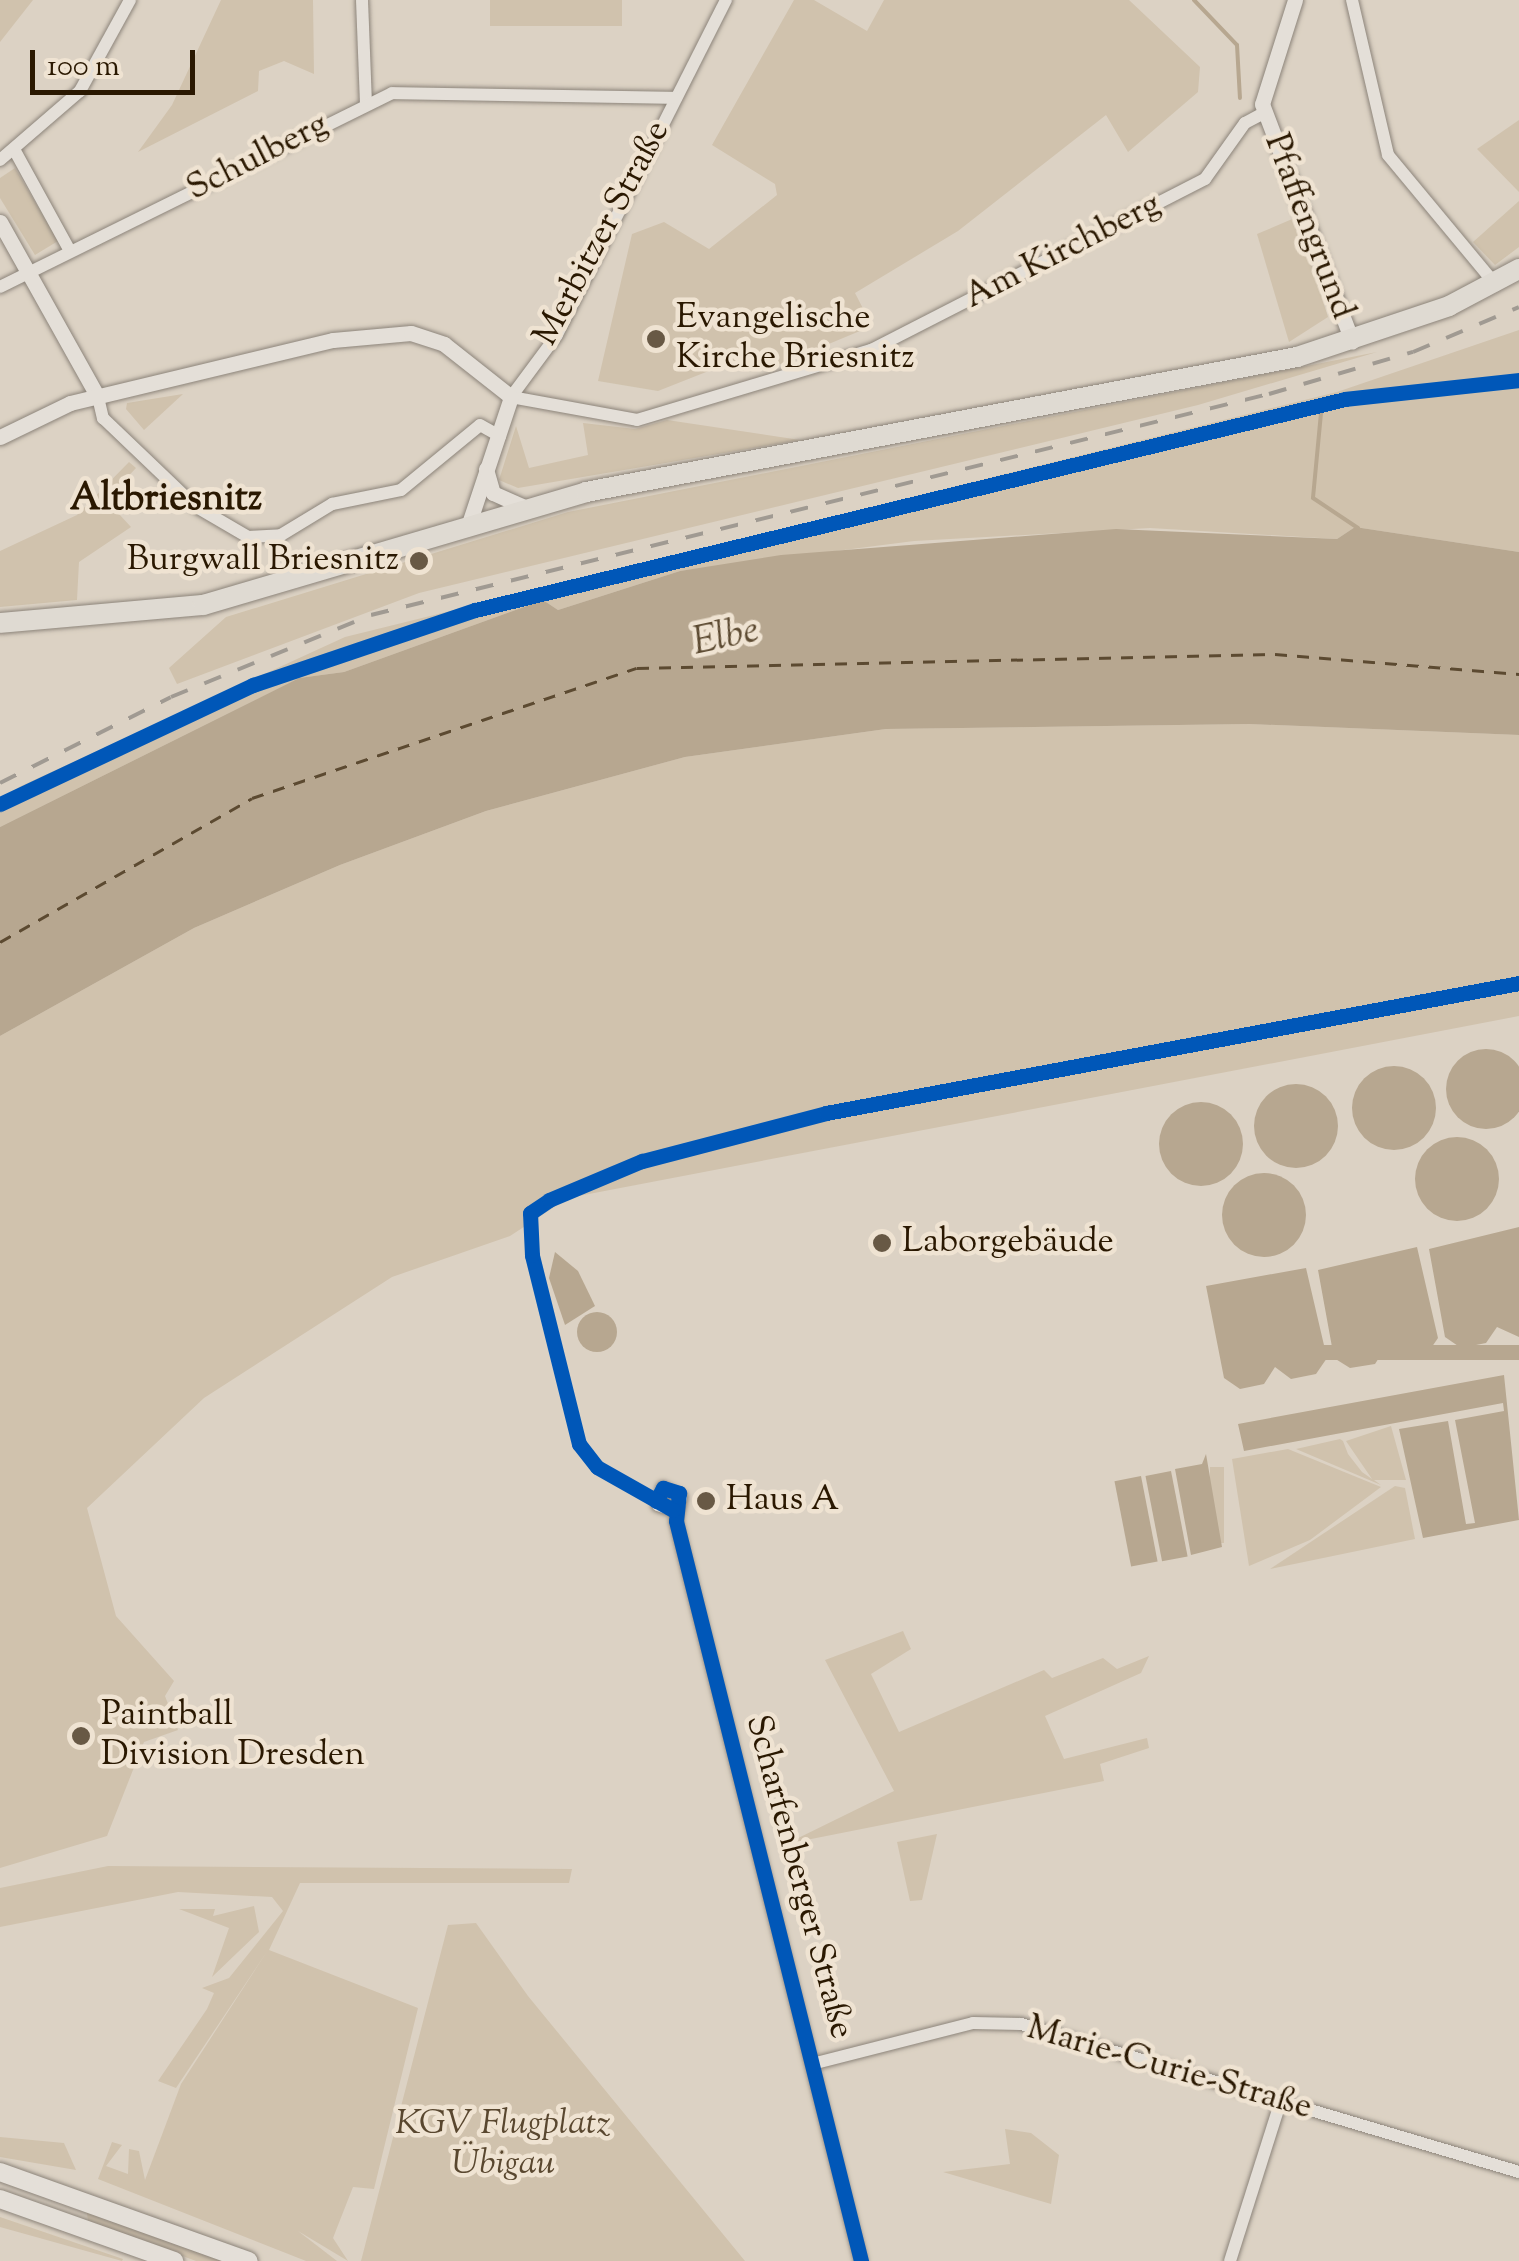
<!DOCTYPE html>
<html>
<head>
<meta charset="utf-8">
<style>
  body { margin:0 }
  #map { position:relative; width:1519px; height:2261px; overflow:hidden; background:#dcd2c4; font-family:"Sorts Mill Goudy",serif }
  div>[style] { position:absolute }
  [style*='--x'] { left:calc(var(--x)*1px); top:calc(var(--y)*1px); width:calc(var(--w)*1px); rotate:calc(var(--a)*1deg) }
  .green>* { inset:0; background:#d0c2ad; transform-origin:0 0 }
  .water>* { inset:0; background:#b7a790; transform-origin:0 0 }
  .round { border-radius:50% }
  .stream>* { height:4px; margin:-2px; padding:0 2px; transform-origin:2px; border-radius:2px; background:#b7a790 }
  .ferry>* { height:2.5px; margin-top:-1.25px; transform-origin:0; background:repeating-linear-gradient(90deg,#5c4a31 0 12px,transparent 0 22px) }
  .roads { filter:drop-shadow(0 0 2px #8c847a) drop-shadow(0 0 2px #8c847a) }
  .minor>* { height:12px; margin:-6px; padding:0 6px; transform-origin:6px; border-radius:6px; background:#e4dfd8 }
  .tertiary>* { height:15px; margin:-7.5px; padding:0 7.5px; transform-origin:7.5px; border-radius:7.5px; background:#e4dfd8 }
  .secondary>* { height:18px; margin:-9px; padding:0 9px; transform-origin:9px; border-radius:9px; background:#e4dfd8 }
  .primary>* { height:20px; margin:-10px; padding:0 10px; transform-origin:10px; border-radius:10px; background:#dfdad2 }
  .rail>* { height:4px; margin-top:-2px; transform-origin:0; background:repeating-linear-gradient(90deg,#a09a92 0 18px,transparent 0 36px) }
  .cycleway>* { height:15px; margin:-7.5px; padding:0 7.5px; transform-origin:7.5px; border-radius:7.5px; background:#0057b8 }
  .dots>* { width:28px; height:28px; translate:-50% -50%; box-sizing:border-box; border:5px solid #efe3d2; border-radius:50% }
  span { translate:-50% -50%; white-space:nowrap; text-align:center; line-height:1.15; -webkit-text-stroke:9px #efe3d2; paint-order:stroke }
  .street-label { font-size:35px; color:#2a1801 }
  .poi-label { font-size:35px; color:#2a1801 }
  .left { translate:0 -50%; text-align:left }
  .right { translate:-100% -50%; text-align:right }
  .park-label { font-size:35px; color:#59472f; font-style:italic }
  .neighbourhood-label { font-size:38px; color:#2a1801; font-weight:700 }
  .water-label { font-size:38px; color:#5c4a31; font-style:italic }
  .scale { position:absolute; left:30px; top:50px; width:165px; height:45px; box-sizing:border-box; border:5px solid #2a1801; border-top:0; padding-left:12px; font-size:30px; line-height:35px; white-space:nowrap; color:#2a1801; -webkit-text-stroke:8px #efe3d2; paint-order:stroke }
</style>
</head>
<body>
<div id="map">
  <div class="green">
    <div style="clip-path:polygon(0 0,33px 0,0 42px)"></div>
    <div style="clip-path:polygon(221px 0,313px 0,314px 74px,284px 61px,259px 71px,258px 91px,138px 152px,172px 105px)"></div>
    <div style="left:490px;top:0;width:132px;height:26px"></div>
    <div style="clip-path:polygon(794px 0,814px 0,867px 31px,884px 0,1129px 0,1200px 67px,1198px 92px,1128px 152px,1106px 115px,958px 231px,855px 293px,872px 326px,766px 370px,734px 361px,658px 391px,598px 381px,632px 234px,664px 222px,709px 249px,777px 195px,775px 184px,712px 145px)"></div>
    <div style="clip-path:polygon(1519px 120px,1519px 192px,1477px 149px)"></div>
    <div style="clip-path:polygon(15px 168px,58px 241px,35px 255px,0 198px,0 178px)"></div>
    <div style="clip-path:polygon(1519px 201px,1519px 247px,1495px 265px,1473px 242px)"></div>
    <div style="clip-path:polygon(1297px 217px,1328px 317px,1289px 342px,1257px 234px)"></div>
    <div style="clip-path:polygon(1519px 330px,1519px 552px,1355px 527px,1337px 539px,1150px 528px,914px 541px,680px 571px,558px 610px,543px 600px,344px 672px,299px 678px,0 827px,0 799px,21px 786px,345px 637px,1337px 392px)"></div>
    <div style="clip-path:polygon(1377px 352px,1198px 405px,419px 593px,177px 684px,169px 668px,226px 617px,568px 512px)"></div>
    <div style="clip-path:polygon(183px 394px,144px 430px,126px 409px,127px 403px)"></div>
    <div style="clip-path:polygon(667px 420px,800px 440px,518px 488px,499px 480px,516px 426px,529px 468px,588px 455px,583px 423px,635px 429px)"></div>
    <div style="clip-path:polygon(129px 462px,136px 468px,106px 500px,131px 527px,79px 562px,77px 600px,0 607px,0 551px,77px 515px)"></div>
    <div style="clip-path:polygon(1249px 724px,1519px 735px,1519px 1016px,568px 1198px,510px 1236px,392px 1277px,204px 1398px,87px 1508px,116px 1616px,174px 1681px,165px 1696px,178px 1730px,144px 1742px,107px 1836px,0 1868px,0 1036px,194px 928px,340px 865px,486px 811px,685px 757px,886px 729px)"></div>
    <div style="clip-path:polygon(1391px 1426px,1406px 1480px,1374px 1480px,1381px 1485px,1296px 1449px,1340px 1439px,1343px 1441px,1348px 1454px,1362px 1472px,1372px 1479px,1346px 1441px)"></div>
    <div style="clip-path:polygon(1288px 1449px,1381px 1487px,1310px 1540px,1249px 1566px,1232px 1459px)"></div>
    <div style="left:1210px;top:1467px;width:14px;height:76px"></div>
    <div style="clip-path:polygon(1395px 1486px,1405px 1488px,1415px 1539px,1270px 1569px)"></div>
    <div style="clip-path:polygon(903px 1631px,911px 1649px,871px 1674px,899px 1732px,1044px 1670px,1052px 1678px,1103px 1658px,1117px 1669px,1149px 1656px,1141px 1673px,1045px 1716px,1064px 1759px,1147px 1738px,1149px 1748px,1100px 1764px,1104px 1781px,786px 1844px,894px 1791px,825px 1660px)"></div>
    <div style="clip-path:polygon(937px 1834px,922px 1900px,910px 1901px,897px 1842px)"></div>
    <div style="clip-path:polygon(108px 1866px,572px 1869px,569px 1883px,300px 1883px,269px 1950px,418px 2008px,374px 2189px,353px 2187px,333px 2238px,348px 2261px,298px 2231px,337px 2261px,306px 2261px,98px 2179px,112px 2142px,122px 2145px,106px 2166px,128px 2174px,129px 2149px,139px 2151px,145px 2180px,181px 2084px,268px 1950px,176px 2088px,158px 2081px,207px 2009px,214px 1993px,202px 1988px,229px 1978px,283px 1911px,272px 1897px,178px 1892px,0 1927px,0 1888px)"></div>
    <div style="clip-path:polygon(254px 1906px,259px 1932px,212px 1977px,229px 1928px,179px 1909px,215px 1909px,213px 1916px)"></div>
    <div style="clip-path:polygon(476px 1923px,528px 1996px,745px 2261px,361px 2261px,448px 1925px)"></div>
    <div style="clip-path:polygon(1005px 2129px,1031px 2133px,1059px 2155px,1051px 2204px,943px 2172px,1010px 2164px)"></div>
    <div style="clip-path:polygon(0 2137px,64px 2143px,76px 2170px,0 2157px)"></div>
    <div style="clip-path:polygon(86px 2206px,235px 2261px,196px 2261px,88px 2221px)"></div>
    <div style="clip-path:polygon(0 2217px,123px 2259px,122px 2261px,0 2227px)"></div>
  </div>
  <div class="water">
    <div style="clip-path:polygon(1355px 527px,1519px 552px,1519px 735px,1249px 724px,886px 729px,685px 757px,486px 811px,340px 865px,194px 928px,0 1036px,0 827px,299px 678px,344px 672px,543px 600px,558px 610px,680px 571px,781px 555px,1116px 529px,1337px 539px)"></div>
    <div class="round" style="left:1446px;top:1049px;width:80px;height:80px"></div>
    <div class="round" style="left:1352px;top:1066px;width:84px;height:84px"></div>
    <div class="round" style="left:1254px;top:1084px;width:84px;height:84px"></div>
    <div class="round" style="left:1159px;top:1102px;width:84px;height:84px"></div>
    <div class="round" style="left:1415px;top:1137px;width:84px;height:84px"></div>
    <div class="round" style="left:1222px;top:1173px;width:84px;height:84px"></div>
    <div style="clip-path:polygon(1519px 1227px,1519px 1337px,1497px 1327px,1486px 1343px,1461px 1348px,1445px 1337px,1429px 1249px)"></div>
    <div style="clip-path:polygon(1417px 1247px,1438px 1338px,1427px 1354px,1402px 1359px,1386px 1347px,1375px 1364px,1350px 1368px,1334px 1358px,1318px 1270px)"></div>
    <div style="clip-path:polygon(555px 1252px,578px 1271px,595px 1306px,565px 1325px,549px 1278px)"></div>
    <div style="clip-path:polygon(1306px 1268px,1327px 1358px,1316px 1374px,1291px 1379px,1275px 1367px,1264px 1384px,1240px 1389px,1224px 1378px,1206px 1286px)"></div>
    <div class="round" style="left:577px;top:1312px;width:40px;height:40px"></div>
    <div style="left:1519px;top:1345px;width:15px;height:268px;rotate:90deg"></div>
    <div style="clip-path:polygon(1504px 1375px,1519px 1520px,1423px 1538px,1399px 1429px,1448px 1421px,1466px 1524px,1475px 1523px,1455px 1420px,1504px 1411px,1503px 1403px,1244px 1451px,1238px 1424px)"></div>
    <div style="clip-path:polygon(1206px 1454px,1222px 1547px,1191px 1555px,1175px 1469px,1202px 1464px)"></div>
    <div style="left:1171px;top:1471px;width:87px;height:26px;rotate:79deg"></div>
    <div style="left:1141px;top:1476px;width:87px;height:27px;rotate:79deg"></div>
  </div>
  <div class="stream">
    <div style="--x:1194;--y:0;--w:62;--a:46.3"></div>
    <div style="--x:1237;--y:45;--w:53;--a:86.8"></div>
    <div style="--x:1321;--y:413;--w:85;--a:95.4"></div>
    <div style="--x:1313;--y:498;--w:54;--a:33.7"></div>
  </div>
  <div class="ferry">
    <div style="--x:0;--y:942;--w:290;--a:-29.7"></div>
    <div style="--x:252;--y:798;--w:406;--a:-18.7"></div>
    <div style="--x:637;--y:668;--w:638;--a:-1.26"></div>
    <div style="--x:1275;--y:654;--w:245;--a:4.7"></div>
  </div>
  <div class="roads">
    <div class="minor">
      <div style="--x:362;--y:0;--w:103;--a:87.8"></div>
      <div style="--x:726;--y:0;--w:375;--a:116.8"></div>
      <div style="--x:557;--y:335;--w:77;--a:126.6"></div>
      <div style="--x:511;--y:397;--w:128;--a:10.3"></div>
      <div style="--x:637;--y:420;--w:244;--a:-16.7"></div>
      <div style="--x:871;--y:350;--w:375;--a:-27.1"></div>
      <div style="--x:1205;--y:179;--w:69;--a:-54.5"></div>
      <div style="--x:1245;--y:123;--w:21;--a:-28"></div>
      <div style="--x:1352;--y:0;--w:159;--a:76.9"></div>
      <div style="--x:1388;--y:155;--w:169;--a:50.3"></div>
      <div style="--x:15;--y:151;--w:114;--a:61.2"></div>
      <div style="--x:0;--y:160;--w:106;--a:-40.8"></div>
      <div style="--x:80;--y:91;--w:104;--a:-61.2"></div>
      <div style="--x:0;--y:287;--w:437;--a:-26.3"></div>
      <div style="--x:392;--y:93;--w:284;--a:1"></div>
      <div style="--x:98;--y:397;--w:22;--a:77"></div>
      <div style="--x:103;--y:418;--w:127;--a:43.7"></div>
      <div style="--x:195;--y:506;--w:61;--a:30.3"></div>
      <div style="--x:248;--y:537;--w:33;--a:-3"></div>
      <div style="--x:281;--y:535;--w:60;--a:-31.3"></div>
      <div style="--x:332;--y:504;--w:70;--a:-11.5"></div>
      <div style="--x:401;--y:490;--w:102;--a:-39.4"></div>
      <div style="--x:480;--y:425;--w:23;--a:29"></div>
      <div style="--x:673;--y:1510;--w:16;--a:-162"></div>
      <div style="--x:658;--y:1505;--w:18;--a:-74"></div>
      <div style="--x:663;--y:1488;--w:20;--a:27"></div>
      <div style="--x:681;--y:1497;--w:25;--a:102"></div>
      <div style="--x:676;--y:1521;--w:763;--a:75.96"></div>
      <div style="--x:816;--y:2063;--w:162;--a:-14.3"></div>
      <div style="--x:973;--y:2023;--w:48;--a:1.2"></div>
      <div style="--x:1021;--y:2024;--w:520;--a:16.55"></div>
      <div style="--x:1230;--y:2261;--w:169;--a:-72.4"></div>
    </div>
    <div class="tertiary">
      <div style="--x:1295;--y:0;--w:109;--a:107.6"></div>
      <div style="--x:1262;--y:104;--w:254;--a:69.2"></div>
      <div style="--x:0;--y:222;--w:201;--a:60.8"></div>
      <div style="--x:0;--y:437;--w:78;--a:-25.9"></div>
      <div style="--x:70;--y:403;--w:270;--a:-13.5"></div>
      <div style="--x:333;--y:340;--w:78;--a:-5.1"></div>
      <div style="--x:411;--y:333;--w:35;--a:18"></div>
      <div style="--x:444;--y:344;--w:85;--a:38.3"></div>
      <div style="--x:511;--y:397;--w:136;--a:108.4"></div>
      <div style="--x:486;--y:469;--w:25;--a:74"></div>
      <div style="--x:493;--y:493;--w:34;--a:24"></div>
    </div>
    <div class="secondary">
      <div style="--x:0;--y:2172;--w:264;--a:19.7"></div>
      <div style="--x:0;--y:2199;--w:185;--a:19.6"></div>
    </div>
    <div class="primary">
      <div style="--x:0;--y:623;--w:204;--a:-5.1"></div>
      <div style="--x:203;--y:605;--w:399;--a:-16.4"></div>
      <div style="--x:586;--y:492;--w:724;--a:-10.75"></div>
      <div style="--x:1297;--y:357;--w:160;--a:-18.5"></div>
      <div style="--x:1449;--y:306;--w:79;--a:-27.9"></div>
    </div>
  </div>
  <div class="rail">
    <div style="--x:0;--y:783;--w:191;--a:-26.7"></div>
    <div style="--x:171;--y:697;--w:216;--a:-22.3"></div>
    <div style="--x:371;--y:615;--w:925;--a:-13.83"></div>
    <div style="--x:1269;--y:394;--w:150;--a:-16.3"></div>
    <div style="--x:1413;--y:352;--w:115;--a:-23"></div>
  </div>
  <div class="cycleway">
    <div style="--x:0;--y:804;--w:280;--a:-25.2"></div>
    <div style="--x:253;--y:685;--w:234;--a:-18.7"></div>
    <div style="--x:475;--y:610;--w:895;--a:-13.63"></div>
    <div style="--x:1345;--y:399;--w:175;--a:-6.2"></div>
    <div style="--x:656;--y:1501;--w:15;--a:-62"></div>
    <div style="--x:663;--y:1488;--w:17;--a:17"></div>
    <div style="--x:679;--y:1493;--w:28;--a:96"></div>
    <div style="--x:676;--y:1521;--w:763;--a:75.96"></div>
    <div style="--x:673;--y:1510;--w:87;--a:-150.5"></div>
    <div style="--x:597;--y:1467;--w:29;--a:-128"></div>
    <div style="--x:579;--y:1444;--w:195;--a:-104"></div>
    <div style="--x:532;--y:1255;--w:42;--a:-92.7"></div>
    <div style="--x:530;--y:1213;--w:23;--a:-34"></div>
    <div style="--x:549;--y:1200;--w:101;--a:-22.8"></div>
    <div style="--x:642;--y:1161;--w:190;--a:-14.6"></div>
    <div style="--x:826;--y:1113;--w:705;--a:-10.62"></div>
  </div>
  <div class="dots">
    <div style="left:656px;top:339px;background:#685945"></div>
    <div style="left:419px;top:561px;background:#685945"></div>
    <div style="left:882px;top:1243px;background:#685945"></div>
    <div style="left:706px;top:1501px;background:#685945"></div>
    <div style="left:81px;top:1736px;background:#685945"></div>
  </div>
  <div class="street-label">
    <span style="left:258px;top:158px;rotate:-27deg">Schulberg</span>
    <span style="left:1308px;top:227px;rotate:69deg">Pfaffengrund</span>
    <span style="left:603px;top:234px;rotate:-62deg">Merbitzer Straße</span>
    <span style="left:1063px;top:252px;rotate:-27deg">Am Kirchberg</span>
    <span style="left:798px;top:1877px;rotate:75deg">Scharfenberger Straße</span>
    <span style="left:1169px;top:2069px;rotate:16deg">Marie-Curie-Straße</span>
  </div>
  <div class="poi-label">
    <span class="left" style="left:676px;top:339px">Evangelische<br>Kirche Briesnitz</span>
    <span class="right" style="left:399px;top:561px">Burgwall Briesnitz</span>
    <span class="left" style="left:902px;top:1243px">Laborgebäude</span>
    <span class="left" style="left:726px;top:1501px">Haus A</span>
    <span class="left" style="left:101px;top:1736px">Paintball<br>Division Dresden</span>
  </div>
  <div class="park-label">
    <span style="left:503px;top:2145px">KGV Flugplatz<br>Übigau</span>
  </div>
  <div class="neighbourhood-label">
    <span style="left:166px;top:501px">Altbriesnitz</span>
  </div>
  <div class="water-label">
    <span style="left:726px;top:639px;rotate:-12deg">Elbe</span>
  </div>
  <div class="scale">100 m</div>
</div>
</body>
</html>
